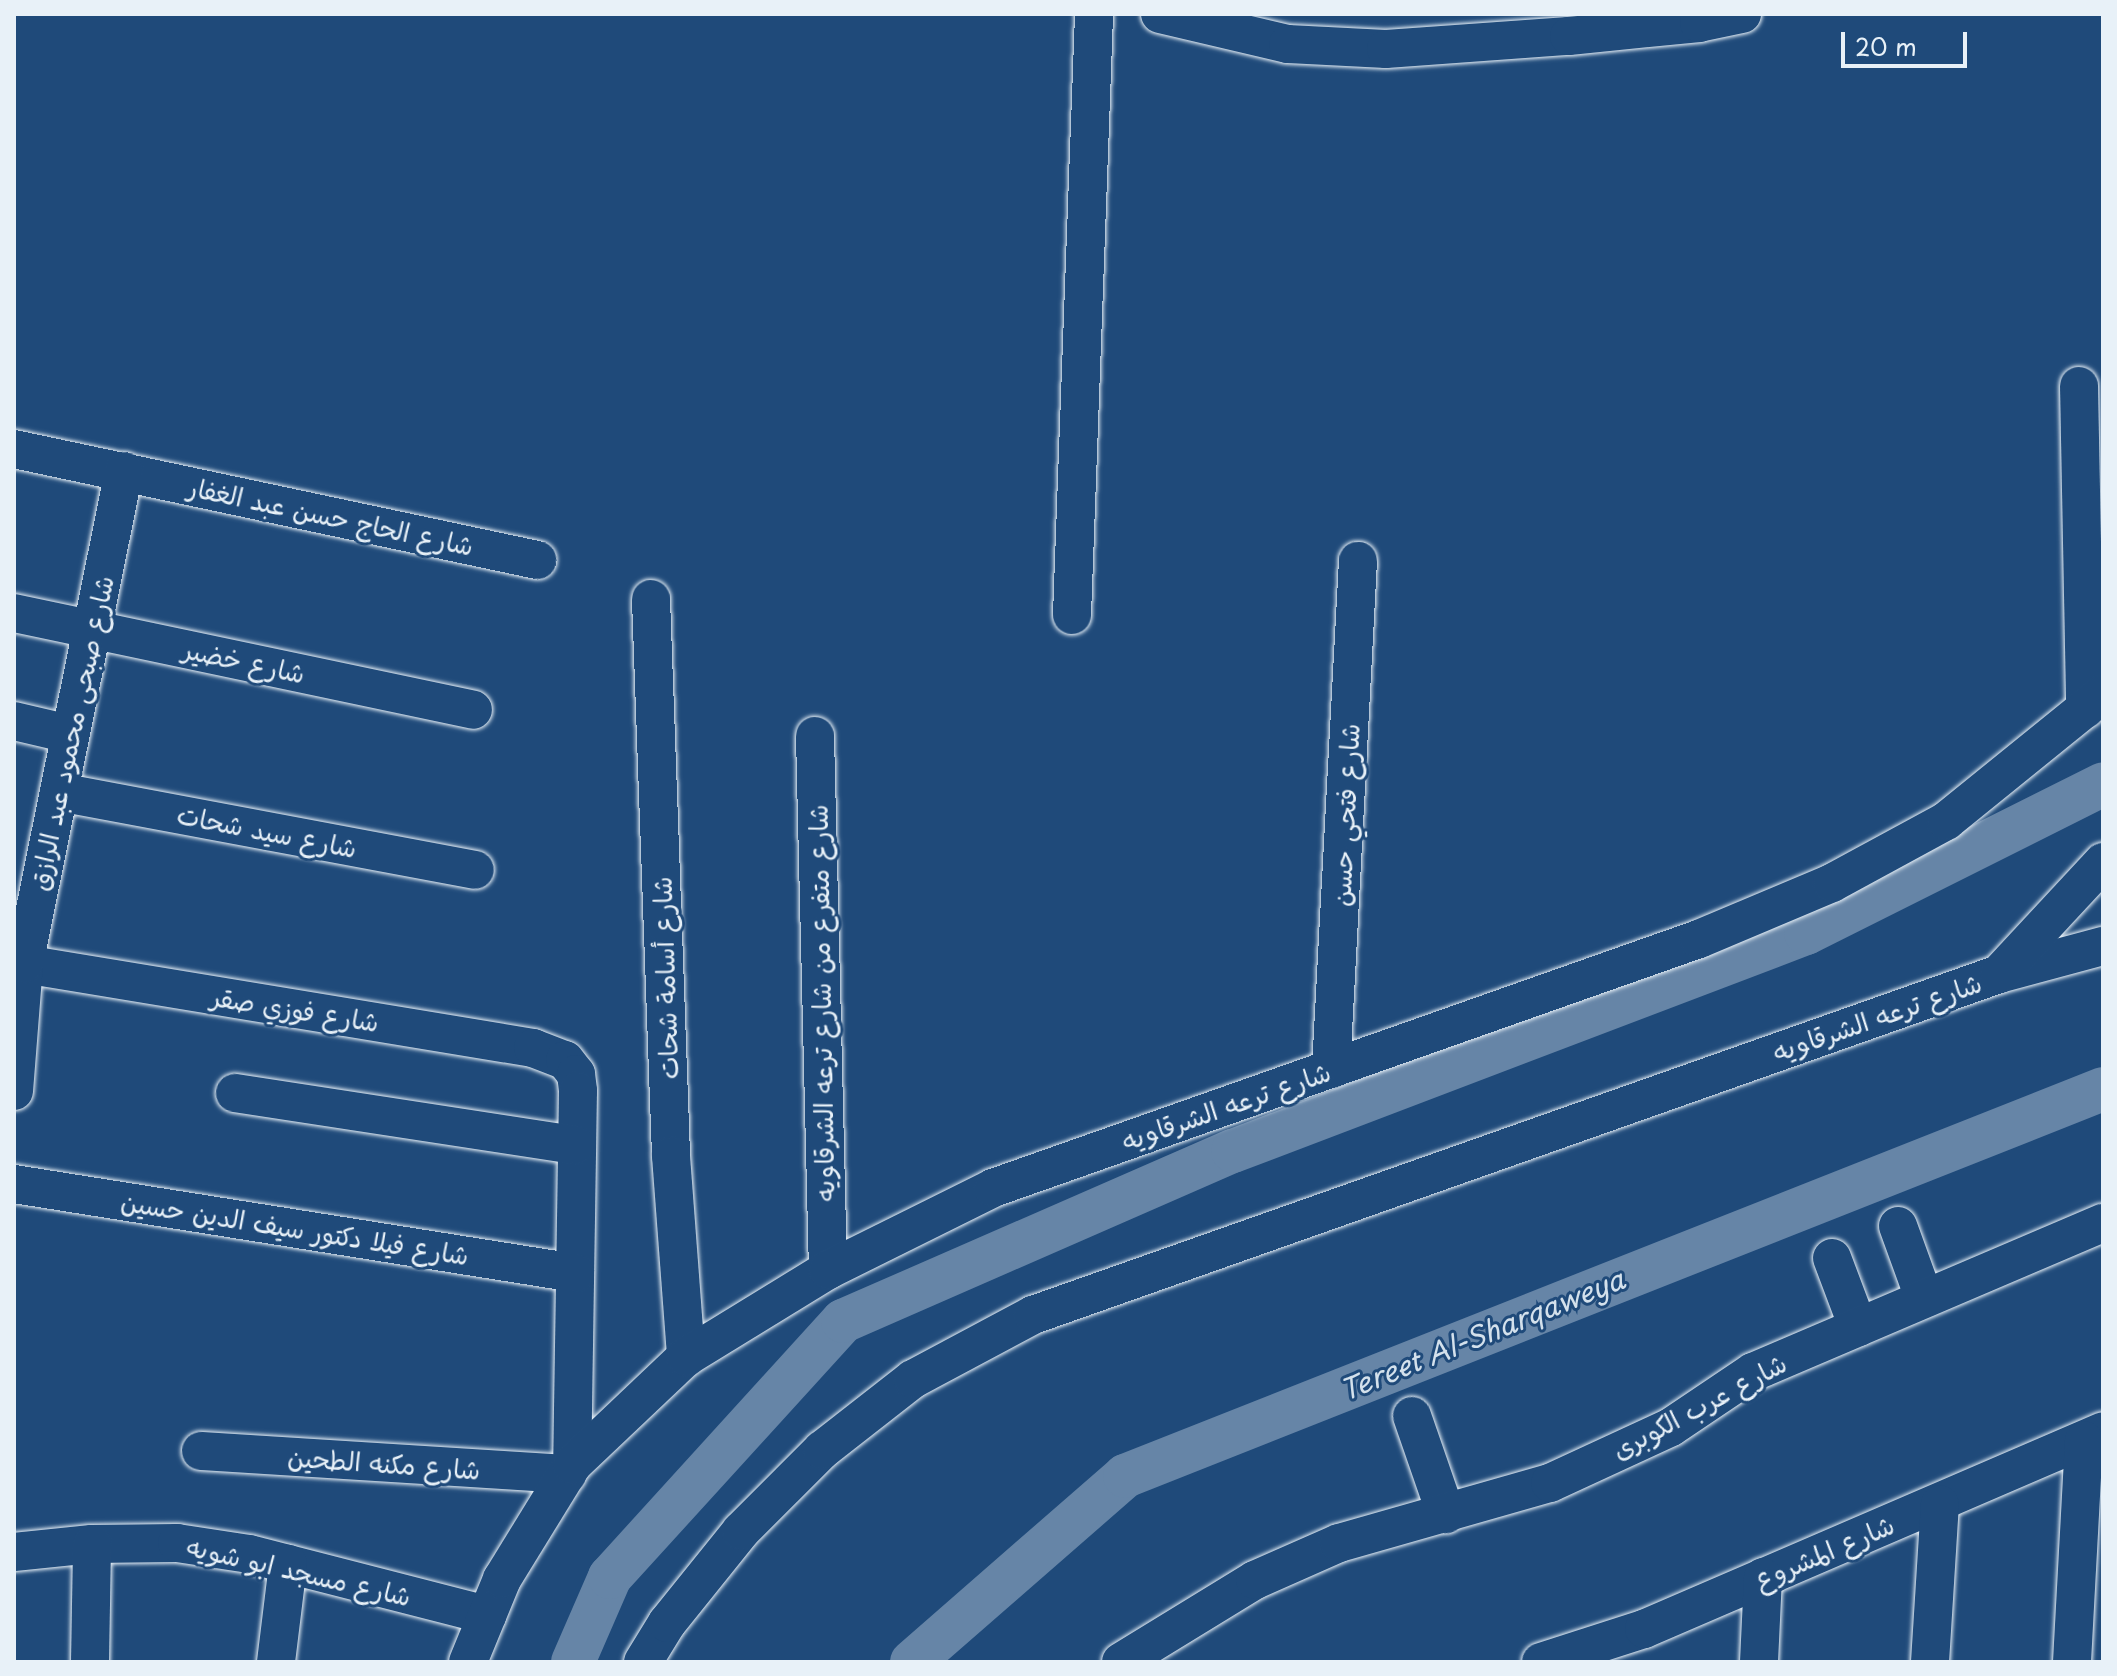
<!DOCTYPE html>
<html>
<head>
<meta charset="utf-8">
<style>
  body { margin:0 }
  #map { position:relative; width:2117px; height:1676px; overflow:hidden; background:#1f4a7a; font-family:"Playpen Sans","Playpen Sans Arabic",sans-serif }
  div>[style] { position:absolute }
  [style*='--x'] { left:calc(var(--x)*1px); top:calc(var(--y)*1px); width:calc(var(--w)*1px); rotate:calc(var(--a)*1deg) }
  .canal>* { height:44px; margin:-22px; padding:0 22px; transform-origin:22px; border-radius:22px; background:#6685a7 }
  .roads { filter:drop-shadow(0 0 2px #e8f1f8) drop-shadow(0 0 2px #e8f1f8) }
  .street>* { height:38px; margin:-19px; padding:0 19px; transform-origin:19px; border-radius:19px; background:#1f4a7a }
  span { translate:-50% -50%; white-space:nowrap; text-align:center; line-height:1.15; -webkit-text-stroke:6px #1f4a7a; paint-order:stroke }
  .street-label { font-size:26px; color:#e8f1f8 }
  .water-label { font-size:28px; color:#d4e1ec; font-style:italic }
  .frame { position:absolute; inset:0; border:16px solid #e8f1f8; pointer-events:none }
  .scale { position:absolute; left:1841px; top:32px; width:126px; height:36px; box-sizing:border-box; border:4px solid #e8f1f8; border-top:0; padding-left:10px; font-size:24px; line-height:28px; white-space:nowrap; color:#e8f1f8; -webkit-text-stroke:6px #1f4a7a; paint-order:stroke }
</style>
</head>
<body>
<div id="map">
  <div class="canal">
    <div style="--x:573;--y:1662;--w:93;--a:-66.5"></div>
    <div style="--x:610;--y:1577;--w:346;--a:-47.7"></div>
    <div style="--x:843;--y:1321;--w:425;--a:-23.6"></div>
    <div style="--x:1233;--y:1151;--w:613;--a:-20.83"></div>
    <div style="--x:1806;--y:933;--w:332;--a:-26.6"></div>
    <div style="--x:912;--y:1662;--w:283;--a:-41.1"></div>
    <div style="--x:1125;--y:1476;--w:1052;--a:-21.59"></div>
  </div>
  <div class="roads">
    <div class="street">
      <div style="--x:1160;--y:14;--w:131;--a:13.2"></div>
      <div style="--x:1288;--y:44;--w:98;--a:2.9"></div>
      <div style="--x:1386;--y:49;--w:183;--a:-4.1"></div>
      <div style="--x:1569;--y:36;--w:131;--a:-5.7"></div>
      <div style="--x:1699;--y:23;--w:44;--a:-11.8"></div>
      <div style="--x:2079;--y:386;--w:323;--a:88.9"></div>
      <div style="--x:14;--y:449;--w:535;--a:11.98"></div>
      <div style="--x:651;--y:599;--w:557;--a:87.94"></div>
      <div style="--x:671;--y:1156;--w:202;--a:85.7"></div>
      <div style="--x:14;--y:613;--w:469;--a:11.9"></div>
      <div style="--x:1072;--y:615;--w:601;--a:-87.9"></div>
      <div style="--x:14;--y:721;--w:57;--a:13.1"></div>
      <div style="--x:815;--y:736;--w:534;--a:88.61"></div>
      <div style="--x:59;--y:792;--w:423;--a:10.6"></div>
      <div style="--x:24;--y:964;--w:516;--a:9.37"></div>
      <div style="--x:533;--y:1048;--w:34;--a:21"></div>
      <div style="--x:565;--y:1060;--w:18;--a:52"></div>
      <div style="--x:576;--y:1074;--w:17;--a:83"></div>
      <div style="--x:578;--y:1091;--w:374;--a:90.9"></div>
      <div style="--x:1999;--y:974;--w:108;--a:-15.1"></div>
      <div style="--x:1331;--y:1069;--w:509;--a:-86.96"></div>
      <div style="--x:14;--y:1091;--w:127;--a:-85.5"></div>
      <div style="--x:24;--y:964;--w:503;--a:-78.53"></div>
      <div style="--x:235;--y:1093;--w:344;--a:8.7"></div>
      <div style="--x:14;--y:1184;--w:568;--a:9.01"></div>
      <div style="--x:1898;--y:1226;--w:77;--a:70.1"></div>
      <div style="--x:1832;--y:1258;--w:74;--a:69.4"></div>
      <div style="--x:1412;--y:1416;--w:104;--a:70.9"></div>
      <div style="--x:201;--y:1451;--w:367;--a:3.6"></div>
      <div style="--x:14;--y:1552;--w:78;--a:-5.9"></div>
      <div style="--x:92;--y:1544;--w:85;--a:-0.7"></div>
      <div style="--x:177;--y:1543;--w:73;--a:8.7"></div>
      <div style="--x:249;--y:1554;--w:246;--a:14.4"></div>
      <div style="--x:90;--y:1662;--w:118;--a:-89"></div>
      <div style="--x:276;--y:1662;--w:99;--a:-83"></div>
      <div style="--x:468;--y:1662;--w:90;--a:-67.7"></div>
      <div style="--x:502;--y:1579;--w:134;--a:-58.4"></div>
      <div style="--x:572;--y:1465;--w:157;--a:-43.5"></div>
      <div style="--x:686;--y:1357;--w:167;--a:-31.5"></div>
      <div style="--x:828;--y:1270;--w:184;--a:-26.4"></div>
      <div style="--x:993;--y:1188;--w:749;--a:-19.43"></div>
      <div style="--x:1699;--y:939;--w:144;--a:-22.8"></div>
      <div style="--x:1832;--y:883;--w:130;--a:-28.5"></div>
      <div style="--x:1946;--y:821;--w:202;--a:-39"></div>
      <div style="--x:643;--y:1662;--w:46;--a:-58.4"></div>
      <div style="--x:667;--y:1623;--w:118;--a:-51.2"></div>
      <div style="--x:741;--y:1531;--w:115;--a:-45"></div>
      <div style="--x:822;--y:1450;--w:115;--a:-38"></div>
      <div style="--x:913;--y:1379;--w:136;--a:-28.1"></div>
      <div style="--x:1033;--y:1315;--w:1024;--a:-19.44"></div>
      <div style="--x:1999;--y:974;--w:153;--a:-47.1"></div>
      <div style="--x:1121;--y:1662;--w:157;--a:-31.5"></div>
      <div style="--x:1255;--y:1580;--w:92;--a:-23.8"></div>
      <div style="--x:1339;--y:1543;--w:219;--a:-15.9"></div>
      <div style="--x:1550;--y:1483;--w:133;--a:-24.8"></div>
      <div style="--x:1671;--y:1427;--w:99;--a:-33.9"></div>
      <div style="--x:1753;--y:1372;--w:380;--a:-23.1"></div>
      <div style="--x:1541;--y:1662;--w:108;--a:-17.8"></div>
      <div style="--x:1644;--y:1629;--w:500;--a:-23.3"></div>
      <div style="--x:1759;--y:1662;--w:85;--a:-87.3"></div>
      <div style="--x:1930;--y:1662;--w:158;--a:-86.4"></div>
      <div style="--x:2072;--y:1662;--w:222;--a:-86.9"></div>
    </div>
  </div>
  <div class="street-label">
    <span style="left:331px;top:516px;rotate:12deg">شارع الحاج حسن عبد الغفار</span>
    <span style="left:244px;top:661px;rotate:12deg">شارع خضير</span>
    <span style="left:71px;top:733px;rotate:-78deg">شارع صبحى محمود عبد الرازق</span>
    <span style="left:1345px;top:815px;rotate:-87deg">شارع فتحي حسن</span>
    <span style="left:267px;top:831px;rotate:11deg">شارع سيد شحات</span>
    <span style="left:665px;top:978px;rotate:-92deg">شارع أسامة شحات</span>
    <span style="left:821px;top:1003px;rotate:-91deg">شارع متفرع من شارع ترعه الشرقاويه</span>
    <span style="left:295px;top:1009px;rotate:9deg">شارع فوزي صقر</span>
    <span style="left:1877px;top:1017px;rotate:-19deg">شارع ترعه الشرقاويه</span>
    <span style="left:1226px;top:1106px;rotate:-19deg">شارع ترعه الشرقاويه</span>
    <span style="left:295px;top:1228px;rotate:9deg">شارع فيلا دكتور سيف الدين حسين</span>
    <span style="left:1699px;top:1406px;rotate:-28deg">شارع عرب الكوبرى</span>
    <span style="left:384px;top:1463px;rotate:4deg">شارع مكنه الطحين</span>
    <span style="left:1824px;top:1552px;rotate:-23deg">شارع المشروع</span>
    <span style="left:299px;top:1571px;rotate:13deg">شارع مسجد ابو شويه</span>
  </div>
  <div class="water-label">
    <span style="left:1482px;top:1334px;rotate:-22deg">Tereet Al-Sharqaweya</span>
  </div>
  <div class="frame"></div>
  <div class="scale">20 m</div>
</div>
</body>
</html>
